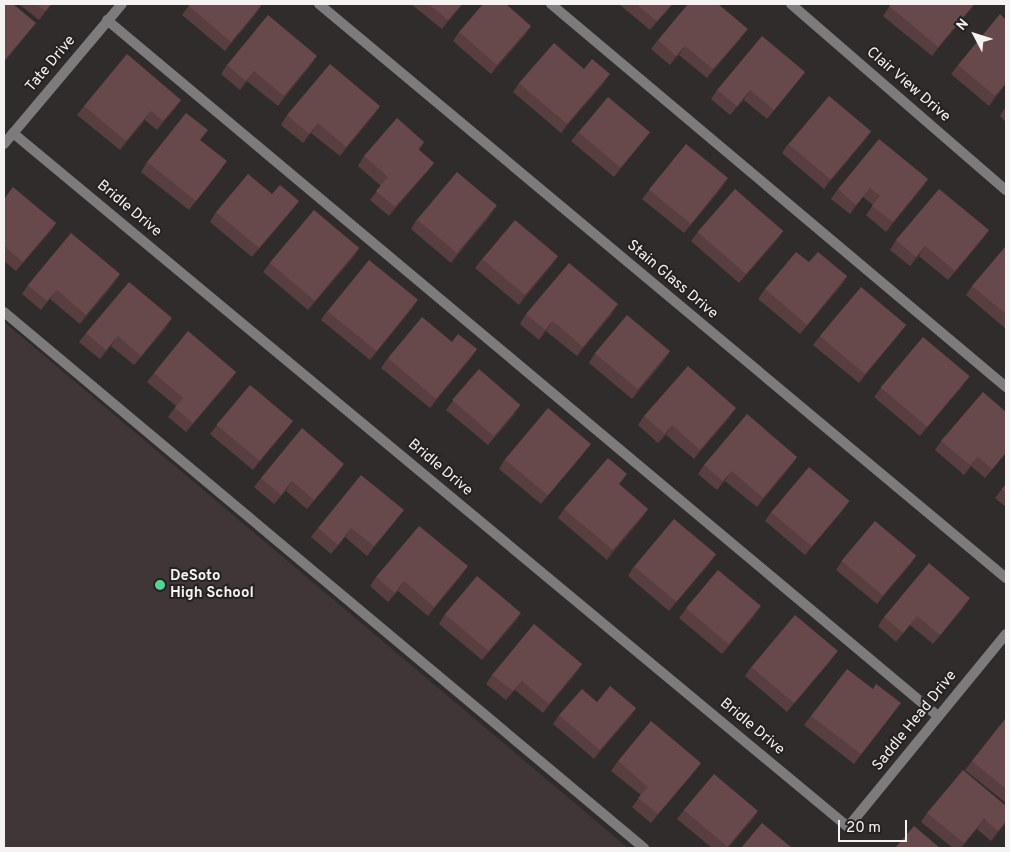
<!DOCTYPE html>
<html>
<head>
<meta charset="utf-8">
<style>
  body { margin:0 }
  #map { position:relative; width:1010px; height:852px; overflow:hidden; background:#302c2c; font-family:Overpass,sans-serif }
  div>[style] { position:absolute }
  [style*='--x'] { left:calc(var(--x)*1px); top:calc(var(--y)*1px); width:calc(var(--w)*1px); rotate:calc(var(--a)*1deg) }
  .built>* { inset:0; background:#413637 }
  .service>* { height:10px; margin:-5px; padding:0 5px; transform-origin:5px; border-radius:5px; background:#7d7b7b }
  .minor>* { height:10px; margin:-5px; padding:0 5px; transform-origin:5px; border-radius:5px; background:#7d7b7b }
  .wall>* { inset:0; background:#593e40 }
  .shaded-wall>* { inset:0; background:#483234 }
  .building>* { inset:0; background:#67484b; transform-origin:0 0 }
  .dots>* { width:14px; height:14px; translate:-50% -50%; box-sizing:border-box; border:2px solid #262222; border-radius:50% }
  span { translate:-50% -50%; white-space:nowrap; text-align:center; line-height:1.15; -webkit-text-stroke:4px #262222; paint-order:stroke }
  .street-label { font-size:15px; color:#f5f2f2 }
  .poi-label { font-size:15px; color:#f5f2f2; font-weight:700 }
  .left { translate:0 -50%; text-align:left }
  .frame { position:absolute; inset:0; border:5px solid #f5f2f2; pointer-events:none }
  .north { position:absolute; left:950px; top:10px; width:50px; height:50px; -webkit-text-stroke:4px #262222; paint-order:stroke; rotate:310deg; font-size:14px; font-weight:700; line-height:20px; text-align:center; color:#f5f2f2 }
  .north::after { content:''; display:block; margin:auto; width:18px; height:22px; background:#f5f2f2; clip-path:polygon(50% 0,100% 100%,50% 72%,0 100%) }
  .scale { position:absolute; left:838px; top:820px; width:69px; height:22px; box-sizing:border-box; border:2px solid #f5f2f2; border-top:0; padding-left:6px; font-size:15px; line-height:18px; white-space:nowrap; color:#f5f2f2; -webkit-text-stroke:4px #262222; paint-order:stroke }
</style>
</head>
<body>
<div id="map">
  <div class="built">
    <div style="clip-path:polygon(4px 322px,628px 848px,4px 848px)"></div>
  </div>
  <div class="service">
    <div style="--x:551;--y:4;--w:595;--a:40.09"></div>
    <div style="--x:107;--y:20;--w:1084;--a:39.95"></div>
    <div style="--x:4;--y:312;--w:835;--a:39.95"></div>
  </div>
  <div class="minor">
    <div style="--x:319;--y:4;--w:895;--a:39.88"></div>
    <div style="--x:791;--y:4;--w:284;--a:40.9"></div>
    <div style="--x:13;--y:133;--w:1086;--a:39.73"></div>
    <div style="--x:848;--y:827;--w:249;--a:-50.7"></div>
    <div style="--x:4;--y:144;--w:183;--a:-49.9"></div>
  </div>
  <div class="wall">
    <div style="clip-path:polygon(19px 4px,52px 4px,39px 20px)"></div>
    <div style="clip-path:polygon(190px 4px,255px 15px,225px 51px,182px 15px)"></div>
    <div style="clip-path:polygon(411px 4px,463px 4px,442px 29px)"></div>
    <div style="clip-path:polygon(619px 4px,673px 4px,650px 30px)"></div>
    <div style="clip-path:polygon(891px 4px,975px 4px,932px 56px,883px 16px)"></div>
    <div style="clip-path:polygon(531px 26px,525px 35px,491px 74px,453px 41px,459px 32px)"></div>
    <div style="clip-path:polygon(741px 38px,707px 78px,679px 55px,670px 65px,651px 49px,658px 40px)"></div>
    <div style="clip-path:polygon(227px 65px,311px 65px,278px 106px,247px 81px,240px 90px,221px 74px)"></div>
    <div style="clip-path:polygon(958px 65px,1006px 84px,989px 106px,951px 74px)"></div>
    <div style="clip-path:polygon(584px 69px,603px 84px,561px 133px,513px 92px,519px 83px)"></div>
    <div style="clip-path:polygon(805px 72px,798px 81px,767px 119px,744px 100px,730px 115px,711px 99px,717px 90px)"></div>
    <div style="clip-path:polygon(181px 100px,157px 130px,145px 120px,120px 150px,77px 115px,84px 106px)"></div>
    <div style="clip-path:polygon(380px 106px,374px 115px,340px 156px,311px 133px,303px 143px,281px 125px,287px 115px)"></div>
    <div style="clip-path:polygon(1006px 106px,1006px 122px,1000px 116px)"></div>
    <div style="clip-path:polygon(871px 131px,864px 141px,824px 189px,782px 153px,788px 144px)"></div>
    <div style="clip-path:polygon(578px 132px,643px 141px,614px 177px,571px 141px)"></div>
    <div style="clip-path:polygon(200px 141px,220px 171px,189px 210px,141px 172px,147px 162px)"></div>
    <div style="clip-path:polygon(424px 142px,419px 150px,434px 163px,427px 172px,389px 216px,370px 200px,381px 186px,358px 166px,364px 156px)"></div>
    <div style="clip-path:polygon(928px 179px,922px 188px,886px 232px,866px 215px,873px 205px,863px 197px,850px 214px,831px 199px,838px 189px)"></div>
    <div style="clip-path:polygon(722px 188px,684px 233px,642px 199px,649px 190px)"></div>
    <div style="clip-path:polygon(272px 194px,299px 201px,292px 210px,252px 257px,210px 222px,216px 212px)"></div>
    <div style="clip-path:polygon(4px 199px,56px 223px,50px 232px,16px 271px,4px 261px)"></div>
    <div style="clip-path:polygon(491px 215px,451px 263px,411px 229px,417px 219px)"></div>
    <div style="clip-path:polygon(989px 230px,982px 240px,948px 280px,919px 256px,910px 266px,890px 250px,896px 240px)"></div>
    <div style="clip-path:polygon(783px 231px,777px 240px,739px 283px,691px 241px,698px 232px)"></div>
    <div style="clip-path:polygon(1006px 246px,1006px 329px,966px 295px,972px 286px)"></div>
    <div style="clip-path:polygon(359px 248px,353px 258px,308px 310px,263px 272px,270px 263px)"></div>
    <div style="clip-path:polygon(558px 256px,552px 265px,519px 305px,475px 268px,482px 259px)"></div>
    <div style="clip-path:polygon(809px 262px,847px 276px,841px 286px,800px 334px,758px 299px,765px 289px)"></div>
    <div style="clip-path:polygon(114px 284px,80px 324px,50px 299px,41px 310px,22px 294px,28px 285px)"></div>
    <div style="clip-path:polygon(412px 309px,370px 360px,321px 320px,327px 311px)"></div>
    <div style="clip-path:polygon(526px 314px,612px 314px,577px 356px,546px 331px,539px 340px,520px 324px)"></div>
    <div style="clip-path:polygon(166px 328px,134px 365px,111px 346px,100px 359px,79px 342px,86px 333px)"></div>
    <div style="clip-path:polygon(899px 334px,859px 383px,813px 345px,820px 336px)"></div>
    <div style="clip-path:polygon(452px 342px,477px 349px,471px 358px,430px 408px,381px 368px,388px 358px)"></div>
    <div style="clip-path:polygon(670px 351px,664px 361px,632px 399px,589px 363px,595px 353px)"></div>
    <div style="clip-path:polygon(236px 372px,230px 381px,186px 432px,168px 417px,176px 406px,147px 382px,154px 373px)"></div>
    <div style="clip-path:polygon(963px 385px,920px 436px,874px 397px,881px 388px)"></div>
    <div style="clip-path:polygon(453px 401px,515px 414px,488px 445px,446px 410px)"></div>
    <div style="clip-path:polygon(644px 416px,730px 417px,694px 459px,666px 435px,658px 443px,638px 425px)"></div>
    <div style="clip-path:polygon(293px 421px,286px 430px,253px 470px,210px 434px,217px 425px)"></div>
    <div style="clip-path:polygon(941px 441px,1006px 453px,985px 478px,971px 466px,964px 475px,935px 450px)"></div>
    <div style="clip-path:polygon(584px 453px,541px 504px,499px 469px,505px 459px)"></div>
    <div style="clip-path:polygon(797px 457px,791px 466px,757px 507px,725px 481px,717px 490px,698px 474px,704px 465px)"></div>
    <div style="clip-path:polygon(338px 473px,307px 509px,286px 491px,274px 504px,254px 487px,261px 478px)"></div>
    <div style="clip-path:polygon(619px 484px,648px 509px,642px 518px,607px 560px,558px 518px,564px 509px)"></div>
    <div style="clip-path:polygon(1006px 484px,1006px 507px,995px 498px)"></div>
    <div style="clip-path:polygon(843px 510px,805px 555px,765px 521px,771px 512px)"></div>
    <div style="clip-path:polygon(397px 519px,367px 556px,345px 537px,331px 554px,311px 537px,318px 528px)"></div>
    <div style="clip-path:polygon(916px 556px,910px 565px,877px 604px,836px 570px,842px 561px)"></div>
    <div style="clip-path:polygon(710px 563px,669px 611px,628px 576px,634px 566px)"></div>
    <div style="clip-path:polygon(462px 575px,428px 616px,398px 591px,388px 602px,370px 586px,376px 577px)"></div>
    <div style="clip-path:polygon(964px 607px,933px 644px,910px 625px,896px 642px,878px 626px,884px 617px)"></div>
    <div style="clip-path:polygon(686px 609px,755px 615px,722px 654px,679px 618px)"></div>
    <div style="clip-path:polygon(521px 613px,515px 622px,482px 660px,439px 624px,445px 614px)"></div>
    <div style="clip-path:polygon(831px 660px,787px 712px,745px 676px,751px 667px)"></div>
    <div style="clip-path:polygon(582px 664px,576px 673px,543px 713px,515px 690px,506px 700px,486px 684px,492px 675px)"></div>
    <div style="clip-path:polygon(873px 689px,894px 712px,854px 764px,804px 725px,811px 716px)"></div>
    <div style="clip-path:polygon(597px 702px,636px 708px,630px 717px,594px 759px,553px 724px,559px 715px)"></div>
    <div style="clip-path:polygon(1006px 718px,1006px 803px,965px 770px,972px 761px)"></div>
    <div style="clip-path:polygon(618px 761px,701px 763px,694px 772px,651px 823px,632px 807px,641px 795px,611px 771px)"></div>
    <div style="clip-path:polygon(684px 810px,758px 811px,752px 820px,728px 848px,712px 848px,677px 819px)"></div>
    <div style="clip-path:polygon(927px 813px,1006px 823px,991px 841px,977px 829px,961px 848px,953px 848px,921px 822px)"></div>
  </div>
  <div class="shaded-wall">
    <div style="clip-path:polygon(51px 4px,52px 4px,39px 20px,45px 11px)"></div>
    <div style="clip-path:polygon(462px 4px,463px 4px,442px 29px,448px 20px)"></div>
    <div style="clip-path:polygon(672px 4px,673px 4px,650px 30px,657px 21px)"></div>
    <div style="clip-path:polygon(974px 4px,975px 4px,932px 56px,938px 47px)"></div>
    <div style="clip-path:polygon(261px 6px,255px 15px,225px 51px,231px 42px)"></div>
    <div style="clip-path:polygon(36px 23px,29px 32px,4px 63px,4px 61px)"></div>
    <div style="clip-path:polygon(531px 26px,525px 35px,491px 74px,497px 65px)"></div>
    <div style="clip-path:polygon(748px 29px,741px 38px,707px 78px,713px 69px)"></div>
    <div style="clip-path:polygon(685px 46px,679px 55px,670px 65px,676px 56px)"></div>
    <div style="clip-path:polygon(317px 56px,311px 65px,278px 106px,284px 96px)"></div>
    <div style="clip-path:polygon(254px 71px,247px 81px,240px 90px,246px 81px)"></div>
    <div style="clip-path:polygon(610px 74px,603px 84px,561px 133px,567px 124px)"></div>
    <div style="clip-path:polygon(1006px 83px,1006px 84px,989px 106px,995px 96px)"></div>
    <div style="clip-path:polygon(750px 90px,744px 100px,730px 115px,737px 106px)"></div>
    <div style="clip-path:polygon(181px 100px,175px 109px,157px 130px,163px 121px)"></div>
    <div style="clip-path:polygon(380px 106px,374px 115px,340px 156px,346px 147px)"></div>
    <div style="clip-path:polygon(151px 111px,145px 120px,120px 150px,126px 141px)"></div>
    <div style="clip-path:polygon(318px 123px,311px 133px,303px 143px,309px 134px)"></div>
    <div style="clip-path:polygon(871px 131px,864px 141px,824px 189px,830px 179px)"></div>
    <div style="clip-path:polygon(650px 132px,643px 141px,614px 177px,620px 168px)"></div>
    <div style="clip-path:polygon(227px 161px,220px 171px,189px 210px,196px 201px)"></div>
    <div style="clip-path:polygon(434px 163px,427px 172px,389px 216px,395px 207px)"></div>
    <div style="clip-path:polygon(728px 178px,722px 188px,684px 233px,691px 224px)"></div>
    <div style="clip-path:polygon(928px 179px,922px 188px,886px 232px,893px 222px)"></div>
    <div style="clip-path:polygon(870px 188px,863px 197px,850px 214px,856px 205px)"></div>
    <div style="clip-path:polygon(299px 201px,292px 210px,252px 257px,259px 248px)"></div>
    <div style="clip-path:polygon(497px 206px,491px 215px,451px 263px,458px 253px)"></div>
    <div style="clip-path:polygon(56px 223px,50px 232px,16px 271px,23px 262px)"></div>
    <div style="clip-path:polygon(989px 230px,982px 240px,948px 280px,955px 271px)"></div>
    <div style="clip-path:polygon(783px 231px,777px 240px,739px 283px,746px 274px)"></div>
    <div style="clip-path:polygon(925px 246px,919px 256px,910px 266px,916px 257px)"></div>
    <div style="clip-path:polygon(359px 248px,353px 258px,308px 310px,315px 301px)"></div>
    <div style="clip-path:polygon(558px 256px,552px 265px,519px 305px,525px 295px)"></div>
    <div style="clip-path:polygon(120px 274px,114px 284px,80px 324px,86px 315px)"></div>
    <div style="clip-path:polygon(847px 276px,841px 286px,800px 334px,807px 325px)"></div>
    <div style="clip-path:polygon(57px 290px,50px 299px,41px 310px,47px 301px)"></div>
    <div style="clip-path:polygon(418px 299px,412px 309px,370px 360px,377px 351px)"></div>
    <div style="clip-path:polygon(618px 304px,612px 314px,577px 356px,583px 347px)"></div>
    <div style="clip-path:polygon(172px 318px,166px 328px,134px 365px,141px 356px)"></div>
    <div style="clip-path:polygon(553px 321px,546px 331px,539px 340px,545px 330px)"></div>
    <div style="clip-path:polygon(906px 325px,899px 334px,859px 383px,865px 374px)"></div>
    <div style="clip-path:polygon(118px 336px,111px 346px,100px 359px,106px 350px)"></div>
    <div style="clip-path:polygon(477px 349px,471px 358px,430px 408px,436px 399px)"></div>
    <div style="clip-path:polygon(670px 351px,664px 361px,632px 399px,638px 390px)"></div>
    <div style="clip-path:polygon(236px 372px,230px 381px,186px 432px,193px 423px)"></div>
    <div style="clip-path:polygon(970px 376px,963px 385px,920px 436px,927px 426px)"></div>
    <div style="clip-path:polygon(521px 405px,515px 414px,488px 445px,495px 436px)"></div>
    <div style="clip-path:polygon(736px 408px,730px 417px,694px 459px,700px 450px)"></div>
    <div style="clip-path:polygon(293px 421px,286px 430px,253px 470px,259px 461px)"></div>
    <div style="clip-path:polygon(672px 425px,666px 435px,658px 443px)"></div>
    <div style="clip-path:polygon(591px 444px,584px 453px,541px 504px,548px 495px)"></div>
    <div style="clip-path:polygon(797px 457px,791px 466px,757px 507px,763px 498px)"></div>
    <div style="clip-path:polygon(344px 464px,338px 473px,307px 509px,314px 500px)"></div>
    <div style="clip-path:polygon(732px 471px,725px 481px,717px 490px,723px 481px)"></div>
    <div style="clip-path:polygon(292px 481px,286px 491px,274px 504px,281px 495px)"></div>
    <div style="clip-path:polygon(850px 501px,843px 510px,805px 555px,812px 546px)"></div>
    <div style="clip-path:polygon(648px 509px,642px 518px,607px 560px,613px 550px)"></div>
    <div style="clip-path:polygon(404px 510px,397px 519px,367px 556px,374px 546px)"></div>
    <div style="clip-path:polygon(351px 528px,345px 537px,331px 554px,338px 545px)"></div>
    <div style="clip-path:polygon(716px 554px,710px 563px,669px 611px,676px 601px)"></div>
    <div style="clip-path:polygon(916px 556px,910px 565px,877px 604px,883px 595px)"></div>
    <div style="clip-path:polygon(468px 566px,462px 575px,428px 616px,434px 607px)"></div>
    <div style="clip-path:polygon(404px 581px,398px 591px,388px 602px,395px 593px)"></div>
    <div style="clip-path:polygon(970px 598px,964px 607px,933px 644px,940px 635px)"></div>
    <div style="clip-path:polygon(761px 606px,755px 615px,722px 654px,729px 645px)"></div>
    <div style="clip-path:polygon(521px 613px,515px 622px,482px 660px,489px 651px)"></div>
    <div style="clip-path:polygon(838px 651px,831px 660px,787px 712px,794px 703px)"></div>
    <div style="clip-path:polygon(582px 664px,576px 673px,543px 713px,549px 704px)"></div>
    <div style="clip-path:polygon(522px 681px,515px 690px,506px 700px,513px 691px)"></div>
    <div style="clip-path:polygon(901px 703px,894px 712px,854px 764px,861px 754px)"></div>
    <div style="clip-path:polygon(636px 708px,630px 717px,594px 759px,600px 750px)"></div>
    <div style="clip-path:polygon(701px 763px,694px 772px,651px 823px,658px 814px)"></div>
    <div style="clip-path:polygon(758px 811px,752px 820px,728px 848px,727px 848px)"></div>
    <div style="clip-path:polygon(984px 819px,977px 829px,960px 848px,964px 843px)"></div>
    <div style="clip-path:polygon(1006px 821px,1006px 823px,991px 841px,998px 831px)"></div>
  </div>
  <div class="building">
    <div style="clip-path:polygon(4px 4px,13px 4px,36px 23px,4px 61px)"></div>
    <div style="clip-path:polygon(37px 4px,51px 4px,45px 11px)"></div>
    <div style="clip-path:polygon(190px 4px,259px 4px,261px 6px,231px 42px,189px 6px)"></div>
    <div style="clip-path:polygon(429px 4px,462px 4px,448px 20px)"></div>
    <div style="clip-path:polygon(483px 4px,506px 4px,531px 26px,497px 65px,459px 32px)"></div>
    <div style="clip-path:polygon(636px 4px,672px 4px,657px 21px)"></div>
    <div style="clip-path:polygon(688px 4px,718px 4px,748px 29px,713px 69px,685px 46px,676px 56px,658px 40px)"></div>
    <div style="clip-path:polygon(891px 4px,974px 4px,938px 47px,889px 6px)"></div>
    <div style="clip-path:polygon(1000px 14px,1006px 20px,1006px 83px,995px 96px,958px 65px)"></div>
    <div style="clip-path:polygon(268px 15px,317px 56px,284px 96px,254px 71px,246px 81px,227px 65px)"></div>
    <div style="clip-path:polygon(762px 36px,805px 72px,774px 110px,750px 90px,737px 106px,717px 90px)"></div>
    <div style="clip-path:polygon(554px 43px,584px 69px,592px 59px,610px 74px,567px 124px,519px 83px)"></div>
    <div style="clip-path:polygon(127px 54px,181px 100px,163px 121px,151px 111px,126px 141px,84px 106px)"></div>
    <div style="clip-path:polygon(330px 64px,380px 106px,346px 147px,318px 123px,309px 134px,287px 115px)"></div>
    <div style="left:829px;top:96px;width:55px;height:63px;rotate:40deg"></div>
    <div style="left:608px;top:97px;width:55px;height:46px;rotate:40deg"></div>
    <div style="clip-path:polygon(186px 113px,208px 130px,200px 140px,227px 161px,196px 201px,147px 162px)"></div>
    <div style="clip-path:polygon(397px 118px,424px 142px,418px 149px,434px 163px,395px 207px,376px 191px,388px 177px,364px 156px)"></div>
    <div style="clip-path:polygon(879px 139px,928px 179px,893px 222px,872px 206px,880px 196px,870px 188px,856px 205px,838px 189px)"></div>
    <div style="left:686px;top:144px;width:54px;height:59px;rotate:39deg"></div>
    <div style="left:457px;top:172px;width:52px;height:62px;rotate:40deg"></div>
    <div style="clip-path:polygon(248px 174px,272px 194px,280px 185px,299px 201px,259px 248px,216px 212px)"></div>
    <div style="clip-path:polygon(13px 187px,56px 223px,23px 262px,4px 246px,4px 199px)"></div>
    <div style="left:735px;top:189px;width:64px;height:57px;rotate:41deg"></div>
    <div style="clip-path:polygon(939px 189px,989px 230px,955px 271px,925px 246px,916px 257px,896px 240px)"></div>
    <div style="left:314px;top:210px;width:59px;height:69px;rotate:40deg"></div>
    <div style="left:515px;top:220px;width:56px;height:51px;rotate:40deg"></div>
    <div style="clip-path:polygon(71px 233px,120px 274px,86px 315px,57px 290px,47px 301px,28px 285px)"></div>
    <div style="clip-path:polygon(1006px 246px,1006px 314px,972px 286px)"></div>
    <div style="clip-path:polygon(796px 252px,809px 262px,818px 252px,847px 276px,807px 325px,765px 289px)"></div>
    <div style="left:369px;top:260px;width:63px;height:66px;rotate:39deg"></div>
    <div style="clip-path:polygon(569px 263px,618px 304px,583px 347px,553px 321px,545px 330px,526px 314px)"></div>
    <div style="clip-path:polygon(129px 282px,172px 318px,141px 356px,118px 336px,106px 350px,86px 333px)"></div>
    <div style="left:861px;top:287px;width:59px;height:64px;rotate:40deg"></div>
    <div style="left:627px;top:315px;width:56px;height:50px;rotate:40deg"></div>
    <div style="clip-path:polygon(422px 317px,452px 342px,458px 334px,477px 349px,436px 399px,388px 358px)"></div>
    <div style="clip-path:polygon(188px 331px,236px 372px,193px 423px,175px 408px,183px 398px,154px 373px)"></div>
    <div style="left:923px;top:337px;width:61px;height:66px;rotate:40deg"></div>
    <div style="clip-path:polygon(688px 366px,736px 408px,700px 450px,672px 425px,665px 434px,644px 416px)"></div>
    <div style="left:479px;top:369px;width:55px;height:41px;rotate:41deg"></div>
    <div style="left:250px;top:385px;width:56px;height:52px;rotate:40deg"></div>
    <div style="clip-path:polygon(983px 392px,1006px 412px,1006px 452px,992px 469px,978px 457px,970px 465px,941px 441px)"></div>
    <div style="left:548px;top:408px;width:56px;height:67px;rotate:40deg"></div>
    <div style="clip-path:polygon(747px 414px,797px 457px,763px 498px,732px 471px,723px 481px,704px 465px)"></div>
    <div style="clip-path:polygon(302px 428px,344px 464px,314px 500px,292px 481px,281px 495px,261px 478px)"></div>
    <div style="clip-path:polygon(608px 458px,627px 474px,619px 484px,648px 509px,613px 550px,564px 509px)"></div>
    <div style="left:809px;top:467px;width:53px;height:59px;rotate:40deg"></div>
    <div style="clip-path:polygon(361px 475px,404px 510px,374px 546px,351px 528px,338px 545px,318px 528px)"></div>
    <div style="clip-path:polygon(1006px 484px,1006px 493px,1002px 489px)"></div>
    <div style="left:674px;top:519px;width:55px;height:62px;rotate:40deg"></div>
    <div style="left:875px;top:521px;width:54px;height:52px;rotate:40deg"></div>
    <div style="clip-path:polygon(419px 526px,468px 566px,434px 607px,404px 581px,395px 593px,376px 577px)"></div>
    <div style="clip-path:polygon(929px 563px,970px 598px,940px 635px,917px 616px,903px 633px,884px 617px)"></div>
    <div style="left:718px;top:570px;width:56px;height:50px;rotate:40deg"></div>
    <div style="left:477px;top:576px;width:57px;height:50px;rotate:40deg"></div>
    <div style="left:795px;top:615px;width:56px;height:68px;rotate:40deg"></div>
    <div style="clip-path:polygon(534px 624px,582px 664px,549px 704px,522px 681px,513px 691px,492px 675px)"></div>
    <div style="clip-path:polygon(847px 669px,873px 689px,876px 684px,901px 703px,861px 754px,811px 716px)"></div>
    <div style="clip-path:polygon(610px 686px,636px 708px,600px 750px,559px 715px,582px 689px,597px 702px)"></div>
    <div style="clip-path:polygon(1006px 718px,1006px 789px,972px 761px)"></div>
    <div style="clip-path:polygon(651px 721px,701px 763px,658px 814px,638px 798px,648px 787px,618px 761px)"></div>
    <div style="clip-path:polygon(963px 770px,1006px 806px,1006px 821px,998px 831px,984px 819px,964px 843px,927px 813px)"></div>
    <div style="left:714px;top:774px;width:57px;height:47px;rotate:40deg"></div>
    <div style="clip-path:polygon(762px 823px,792px 848px,741px 848px)"></div>
    <div style="clip-path:polygon(914px 826px,940px 848px,895px 848px)"></div>
  </div>
  <div class="dots">
    <div style="left:160px;top:585px;background:#53d396"></div>
  </div>
  <div class="street-label">
    <span style="left:51px;top:64px;rotate:-50deg">Tate Drive</span>
    <span style="left:908px;top:85px;rotate:41deg">Clair View Drive</span>
    <span style="left:129px;top:209px;rotate:40deg">Bridle Drive</span>
    <span style="left:672px;top:280px;rotate:40deg">Stain Glass Drive</span>
    <span style="left:440px;top:468px;rotate:40deg">Bridle Drive</span>
    <span style="left:915px;top:721px;rotate:-51deg">Saddle Head Drive</span>
    <span style="left:752px;top:727px;rotate:40deg">Bridle Drive</span>
  </div>
  <div class="poi-label">
    <span class="left" style="left:170px;top:585px">DeSoto<br>High School</span>
  </div>
  <div class="frame"></div>
  <div class="north">N</div>
  <div class="scale">20 m</div>
</div>
</body>
</html>
